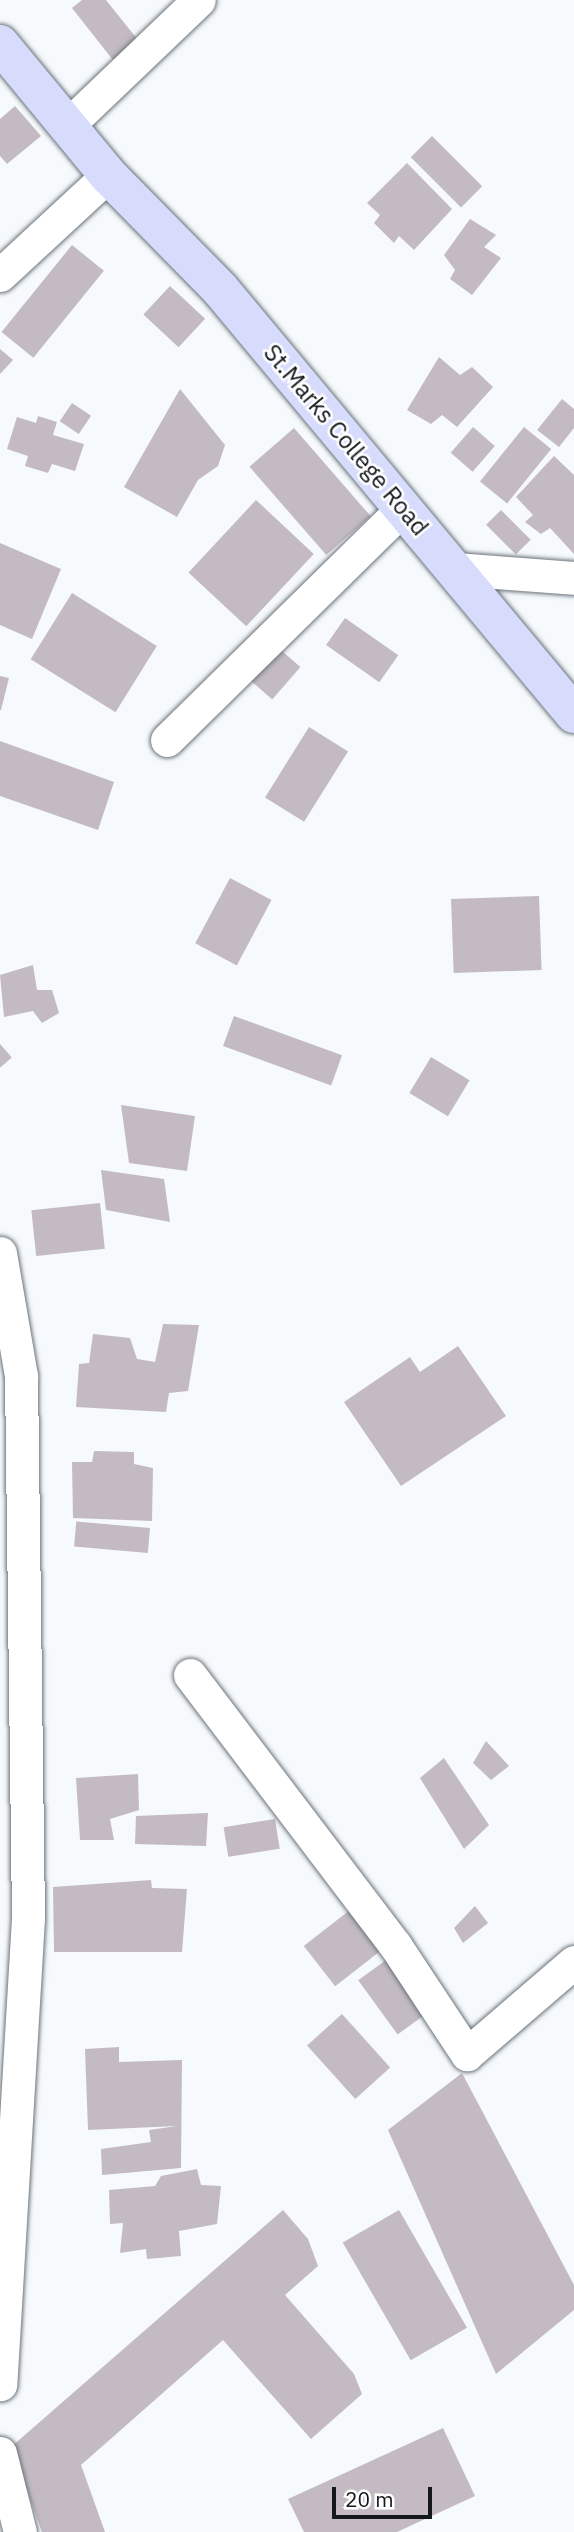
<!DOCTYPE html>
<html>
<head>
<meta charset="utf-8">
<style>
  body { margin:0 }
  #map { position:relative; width:574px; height:2532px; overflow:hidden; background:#f6fafd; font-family:"IBM Plex Sans",sans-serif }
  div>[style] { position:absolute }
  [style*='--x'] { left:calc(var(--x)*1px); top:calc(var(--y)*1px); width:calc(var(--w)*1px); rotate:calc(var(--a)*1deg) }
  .building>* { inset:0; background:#c3bac3; transform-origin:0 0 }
  .roads { filter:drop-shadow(0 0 2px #6b747b) drop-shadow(0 0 2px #6b747b) }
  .street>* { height:33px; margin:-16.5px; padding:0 16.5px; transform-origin:16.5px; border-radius:16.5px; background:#fff }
  .secondary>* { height:38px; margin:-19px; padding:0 19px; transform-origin:19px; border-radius:19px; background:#d7dcfd }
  span { translate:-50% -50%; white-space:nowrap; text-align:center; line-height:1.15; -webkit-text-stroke:5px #fff; paint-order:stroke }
  .street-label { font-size:24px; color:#14181b }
  .scale { position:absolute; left:332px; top:2487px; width:100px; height:32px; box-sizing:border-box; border:4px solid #14181b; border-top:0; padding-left:9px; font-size:21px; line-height:24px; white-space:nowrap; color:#14181b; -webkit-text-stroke:5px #fff; paint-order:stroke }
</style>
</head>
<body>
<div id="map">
  <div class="building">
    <div style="clip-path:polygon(82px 0,106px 0,138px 40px,113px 60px,72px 8px)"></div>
    <div style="clip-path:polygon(15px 106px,41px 136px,7px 164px,0 156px,0 119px)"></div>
    <div style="left:432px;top:136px;width:71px;height:30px;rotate:45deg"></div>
    <div style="clip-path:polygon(407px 163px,452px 209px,414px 250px,399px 236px,394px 243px,374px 223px,380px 215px,367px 203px)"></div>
    <div style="clip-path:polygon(470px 219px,496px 235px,484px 247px,501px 258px,472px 295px,450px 279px,455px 270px,444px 255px)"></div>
    <div style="left:72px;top:245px;width:41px;height:112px;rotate:39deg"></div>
    <div style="left:170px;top:286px;width:48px;height:39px;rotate:43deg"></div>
    <div style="clip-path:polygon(0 349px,13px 360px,0 374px)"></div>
    <div style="clip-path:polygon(439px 357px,460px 375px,472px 367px,493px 387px,457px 427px,442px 415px,431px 424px,407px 410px)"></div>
    <div style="clip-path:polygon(180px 389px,225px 445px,218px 466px,198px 480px,177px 517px,124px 487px)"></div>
    <div style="clip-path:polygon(562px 399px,574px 409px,574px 428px,559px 447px,537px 430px)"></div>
    <div style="left:72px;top:403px;width:23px;height:22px;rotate:34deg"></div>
    <div style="clip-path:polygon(38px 416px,57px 422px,53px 435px,84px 444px,75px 471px,52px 464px,48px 473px,25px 466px,28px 456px,7px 449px,17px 417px,36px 423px)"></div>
    <div style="left:473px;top:427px;width:29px;height:34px;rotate:41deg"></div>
    <div style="left:524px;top:427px;width:35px;height:70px;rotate:39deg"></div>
    <div style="left:294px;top:428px;width:117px;height:59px;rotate:49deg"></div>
    <div style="clip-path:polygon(554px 456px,574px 475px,574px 554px,550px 528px,541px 534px,525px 522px,533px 515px,516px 497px)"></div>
    <div style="left:256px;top:500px;width:79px;height:99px;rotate:43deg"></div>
    <div style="left:501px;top:510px;width:42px;height:21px;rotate:45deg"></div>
    <div style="clip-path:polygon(0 543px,61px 569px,32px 639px,0 625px)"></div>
    <div style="left:72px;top:593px;width:100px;height:78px;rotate:32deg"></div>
    <div style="left:345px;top:618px;width:65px;height:33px;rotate:35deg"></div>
    <div style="left:274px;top:644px;width:35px;height:43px;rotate:41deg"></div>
    <div style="clip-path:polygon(0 676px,9px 678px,1px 710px,0 710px)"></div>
    <div style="left:309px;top:727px;width:46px;height:83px;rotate:32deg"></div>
    <div style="clip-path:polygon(0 741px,114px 782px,98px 830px,0 796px)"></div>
    <div style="left:230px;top:878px;width:47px;height:74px;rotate:28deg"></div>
    <div style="left:539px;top:896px;width:74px;height:88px;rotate:88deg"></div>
    <div style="clip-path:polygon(33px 965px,37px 990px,52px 990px,59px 1013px,42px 1023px,33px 1011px,4px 1017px,0 975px)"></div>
    <div style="left:234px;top:1016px;width:115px;height:32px;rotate:20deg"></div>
    <div style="left:0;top:1044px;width:18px;height:119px;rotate:49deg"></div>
    <div style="left:431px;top:1057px;width:45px;height:42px;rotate:31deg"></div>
    <div style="clip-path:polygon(121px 1105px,195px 1116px,187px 1171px,129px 1163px)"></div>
    <div style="clip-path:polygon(101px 1170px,164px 1179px,170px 1222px,106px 1210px)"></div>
    <div style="left:100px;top:1203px;width:46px;height:69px;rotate:84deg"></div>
    <div style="clip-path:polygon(163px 1324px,199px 1325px,188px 1391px,169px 1393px,166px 1412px,76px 1407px,79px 1364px,89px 1363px,93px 1334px,130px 1338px,137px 1359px,155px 1362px)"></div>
    <div style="clip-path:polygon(458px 1346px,506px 1416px,401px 1486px,344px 1402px,410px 1357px,420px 1372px)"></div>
    <div style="clip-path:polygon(94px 1451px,134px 1452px,134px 1464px,153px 1468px,152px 1521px,73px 1518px,72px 1462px,92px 1462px)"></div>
    <div style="left:150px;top:1528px;width:25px;height:74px;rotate:95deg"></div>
    <div style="clip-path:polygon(486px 1741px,509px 1766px,491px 1780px,473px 1763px)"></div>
    <div style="clip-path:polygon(444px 1758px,489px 1825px,464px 1849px,420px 1778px)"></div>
    <div style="clip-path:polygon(138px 1774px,139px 1810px,110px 1819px,114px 1840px,80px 1840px,76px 1778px)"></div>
    <div style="clip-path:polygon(208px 1813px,206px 1846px,135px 1844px,136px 1816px)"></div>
    <div style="left:275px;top:1819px;width:30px;height:52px;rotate:81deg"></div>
    <div style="clip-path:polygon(151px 1880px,152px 1888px,187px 1889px,182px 1952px,54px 1952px,53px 1887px)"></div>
    <div style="left:355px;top:1906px;width:51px;height:65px;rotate:52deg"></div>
    <div style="clip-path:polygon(475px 1906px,488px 1923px,463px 1943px,454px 1928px)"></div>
    <div style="left:393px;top:1955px;width:67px;height:43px;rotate:54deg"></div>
    <div style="left:342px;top:2014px;width:72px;height:47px;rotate:48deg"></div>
    <div style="clip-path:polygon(119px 2047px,119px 2062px,182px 2060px,181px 2168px,102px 2175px,101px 2149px,151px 2142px,149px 2130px,177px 2126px,88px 2130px,85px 2049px)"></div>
    <div style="clip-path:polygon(462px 2073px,574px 2285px,574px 2310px,496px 2374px,388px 2130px)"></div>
    <div style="clip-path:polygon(197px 2169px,201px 2185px,221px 2186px,217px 2224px,179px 2231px,181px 2256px,147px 2259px,146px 2249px,120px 2253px,123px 2223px,110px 2224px,109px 2190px,155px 2186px,161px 2176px)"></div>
    <div style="clip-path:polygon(283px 2210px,308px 2239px,318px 2266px,285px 2295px,354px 2374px,362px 2394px,311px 2439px,223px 2340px,81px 2465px,105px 2532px,42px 2532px,11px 2447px)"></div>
    <div style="left:399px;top:2210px;width:136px;height:65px;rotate:60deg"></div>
    <div style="clip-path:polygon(443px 2428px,475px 2496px,397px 2532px,304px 2532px,288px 2499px)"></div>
  </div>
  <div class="roads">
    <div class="street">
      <div style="--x:67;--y:126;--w:182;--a:-43.7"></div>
      <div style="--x:0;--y:275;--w:147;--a:-42.8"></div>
      <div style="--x:455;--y:569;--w:119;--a:4.3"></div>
      <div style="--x:167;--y:740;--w:331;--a:-44.5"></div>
      <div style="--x:0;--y:1253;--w:125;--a:80.3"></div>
      <div style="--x:21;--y:1376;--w:542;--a:89.26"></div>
      <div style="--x:28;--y:1918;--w:467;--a:93.4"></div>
      <div style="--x:190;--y:1675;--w:339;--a:52.8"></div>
      <div style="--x:395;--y:1945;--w:131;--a:56.6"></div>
      <div style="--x:467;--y:2054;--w:141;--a:-40.7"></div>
      <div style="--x:0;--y:2453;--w:81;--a:75.8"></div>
    </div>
    <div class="secondary">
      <div style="--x:0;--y:44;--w:170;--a:50.5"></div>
      <div style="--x:108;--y:175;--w:160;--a:45.5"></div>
      <div style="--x:220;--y:289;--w:553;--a:50.21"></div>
    </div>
  </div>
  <div class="street-label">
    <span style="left:346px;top:440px;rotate:50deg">St.Marks College Road</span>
  </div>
  <div class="scale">20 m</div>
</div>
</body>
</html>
